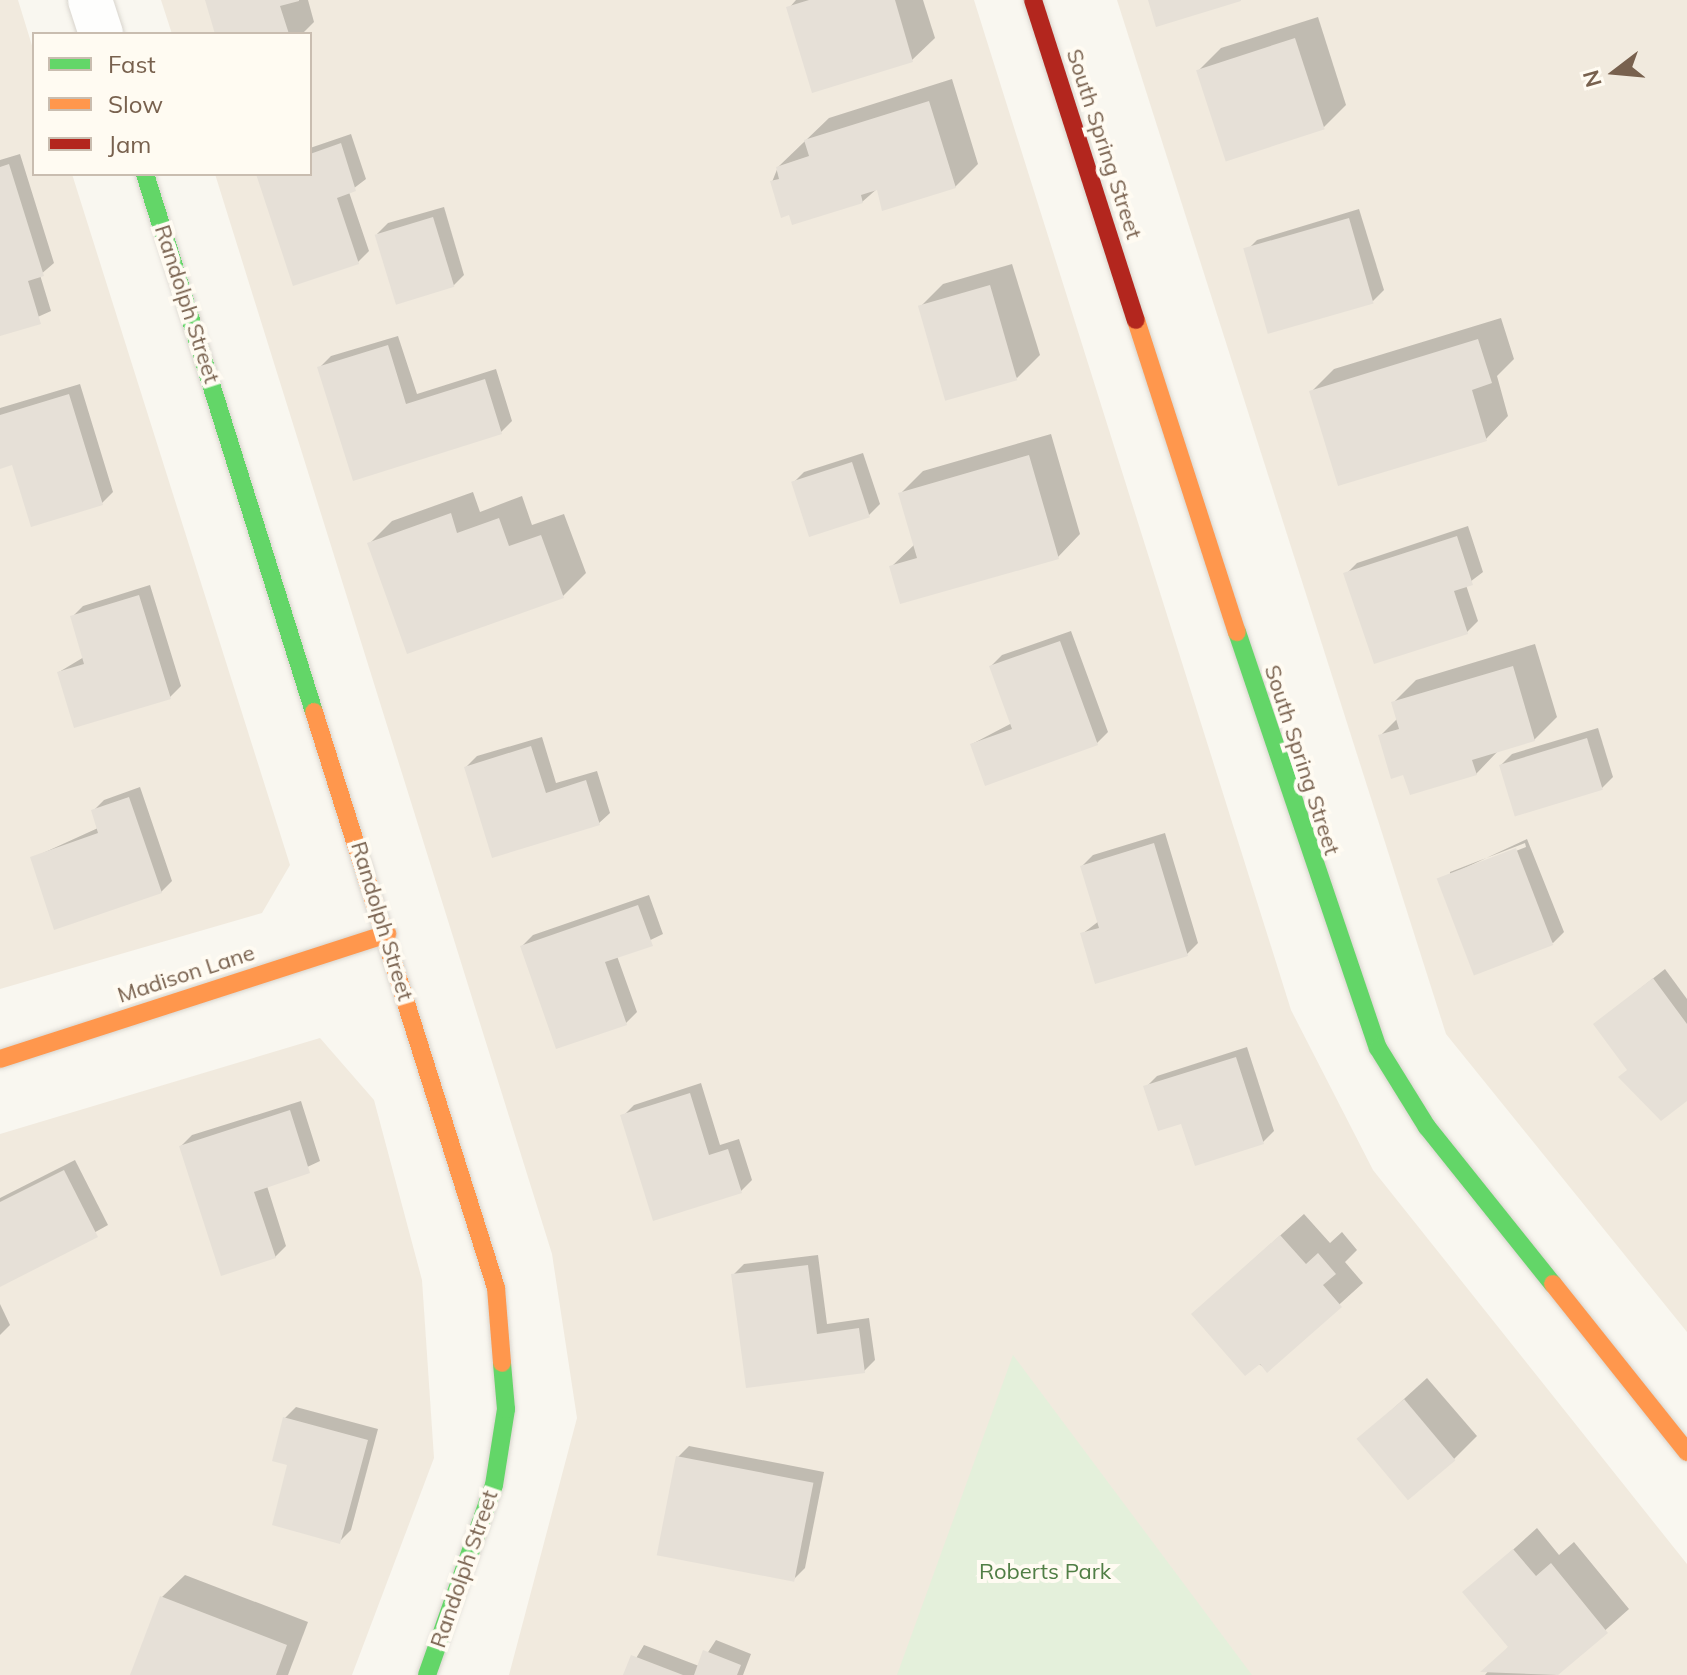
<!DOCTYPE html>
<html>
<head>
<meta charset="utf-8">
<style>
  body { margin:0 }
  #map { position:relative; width:1687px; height:1675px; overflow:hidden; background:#f9f7f0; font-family:Mulish,sans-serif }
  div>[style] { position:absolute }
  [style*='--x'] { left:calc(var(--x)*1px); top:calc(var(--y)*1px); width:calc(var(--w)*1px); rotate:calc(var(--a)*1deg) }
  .residential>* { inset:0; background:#f1eade }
  .green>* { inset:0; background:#e4f0db }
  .shadow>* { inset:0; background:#0003 }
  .building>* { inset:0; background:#e6e0d7; transform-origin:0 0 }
  .roads { filter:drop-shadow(0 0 2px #d8d4cd) drop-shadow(0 0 2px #d8d4cd) }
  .street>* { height:44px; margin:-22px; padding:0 22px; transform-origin:22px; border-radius:22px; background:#fefefd }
  .fast>* { height:18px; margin:-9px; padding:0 9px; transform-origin:9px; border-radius:9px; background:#63d668 }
  .slow>* { height:18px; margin:-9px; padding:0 9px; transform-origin:9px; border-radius:9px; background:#ff974d }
  .jam>* { height:18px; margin:-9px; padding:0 9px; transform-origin:9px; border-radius:9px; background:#b3261e }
  span { translate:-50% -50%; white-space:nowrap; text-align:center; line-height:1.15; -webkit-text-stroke:8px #fffbf2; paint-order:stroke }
  .street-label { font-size:22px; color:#78614e }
  .park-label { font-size:22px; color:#507e45 }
  .legend { position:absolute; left:32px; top:32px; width:280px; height:144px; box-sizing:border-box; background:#fffbf2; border:2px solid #c9bdb0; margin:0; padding:10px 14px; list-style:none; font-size:24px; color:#78614e }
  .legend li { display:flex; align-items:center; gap:16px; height:40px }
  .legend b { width:40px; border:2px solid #c9bdb0 }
  .north { position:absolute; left:1575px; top:32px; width:80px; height:80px; -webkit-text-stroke:6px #fffbf2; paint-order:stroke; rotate:254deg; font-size:22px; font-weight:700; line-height:32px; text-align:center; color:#78614e }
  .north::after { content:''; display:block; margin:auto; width:28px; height:36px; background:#78614e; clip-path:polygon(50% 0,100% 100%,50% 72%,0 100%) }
</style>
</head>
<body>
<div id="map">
  <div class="residential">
    <div style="clip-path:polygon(0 0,18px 0,34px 52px,34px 174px,72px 174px,290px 865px,262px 913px,0 989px)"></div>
    <div style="clip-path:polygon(161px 0,974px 0,1291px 1010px,1373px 1170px,1687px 1564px,1687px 1675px,509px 1675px,577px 1418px,552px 1254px,215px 174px,310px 174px,310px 34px,172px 34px)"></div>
    <div style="clip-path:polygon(1117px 0,1687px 0,1687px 1332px,1446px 1034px)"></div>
    <div style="clip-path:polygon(320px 1038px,374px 1100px,422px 1280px,434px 1458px,352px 1675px,0 1675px,0 1134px)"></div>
  </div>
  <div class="green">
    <div style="clip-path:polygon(1013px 1355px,1252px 1675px,897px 1675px)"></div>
  </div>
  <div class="shadow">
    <div style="clip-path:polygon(207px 0,308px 0,314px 22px,302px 34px,217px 34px)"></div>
    <div style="clip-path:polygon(796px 0,923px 0,935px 38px,912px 60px,789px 8px)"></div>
    <div style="clip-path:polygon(1318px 17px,1346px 105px,1323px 128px,1198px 71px,1221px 48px)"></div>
    <div style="clip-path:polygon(952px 79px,978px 164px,955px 187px,878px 188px,862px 202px,772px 182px,778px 167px,829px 118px)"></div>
    <div style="clip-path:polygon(351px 134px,366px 179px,349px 192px,369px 251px,358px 262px,258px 174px,310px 174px,310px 148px)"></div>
    <div style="clip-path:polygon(20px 154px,54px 263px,40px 275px,51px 311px,0 334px,0 160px)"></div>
    <div style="clip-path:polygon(444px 207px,464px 275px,453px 286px,377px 234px,388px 223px)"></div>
    <div style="clip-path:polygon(1359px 209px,1384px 290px,1373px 301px,1246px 251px,1257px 240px)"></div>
    <div style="clip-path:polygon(1012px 264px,1040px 355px,1017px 378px,920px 307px,943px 284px)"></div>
    <div style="clip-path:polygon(1501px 318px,1514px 359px,1497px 376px,1508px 416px,1486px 439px,1311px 392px,1334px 369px)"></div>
    <div style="clip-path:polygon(398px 336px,417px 394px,496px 369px,512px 421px,501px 432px,354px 478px,320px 367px,331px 356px)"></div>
    <div style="clip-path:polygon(80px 384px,113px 492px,102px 503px,14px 463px,0 467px,0 408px)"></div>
    <div style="clip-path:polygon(1051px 434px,1080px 534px,1058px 557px,891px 567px,915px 544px,900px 494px,923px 471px)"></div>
    <div style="clip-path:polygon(863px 453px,880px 504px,869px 515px,793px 483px,804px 472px)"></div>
    <div style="clip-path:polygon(473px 492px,480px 512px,522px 496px,532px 525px,564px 514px,586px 573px,563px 596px,369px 544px,392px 521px)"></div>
    <div style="clip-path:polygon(1468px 526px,1483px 572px,1466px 585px,1478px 621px,1467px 632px,1346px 574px,1357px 563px)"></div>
    <div style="clip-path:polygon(150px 585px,181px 686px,170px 697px,59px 672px,84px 657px,72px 617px,83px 606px)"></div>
    <div style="clip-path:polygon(1071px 631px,1108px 732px,1097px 743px,972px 744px,1012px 723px,991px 666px,1002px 655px)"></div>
    <div style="clip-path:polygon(1535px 644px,1557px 717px,1534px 740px,1499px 750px,1476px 774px,1404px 772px,1380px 736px,1398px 718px,1393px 703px,1416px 680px)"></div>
    <div style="clip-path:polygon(1598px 728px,1613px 777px,1602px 788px,1501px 765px,1512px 754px)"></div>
    <div style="clip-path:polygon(542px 737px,556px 783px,597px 771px,610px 813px,598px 824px,466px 767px,477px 756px)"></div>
    <div style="clip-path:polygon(140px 787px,172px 881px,161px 892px,32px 858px,98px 828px,93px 811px,104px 800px)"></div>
    <div style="clip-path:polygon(1165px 833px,1198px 943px,1187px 954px,1082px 934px,1099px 921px,1082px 866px,1093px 855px)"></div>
    <div style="clip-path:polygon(evenodd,1527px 839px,1564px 932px,1553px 943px,1439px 880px,1527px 839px,1525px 843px,1526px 847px,1450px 877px,1450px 872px,1525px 843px)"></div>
    <div style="clip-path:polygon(649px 895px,663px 934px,617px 956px,637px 1012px,626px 1023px,522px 946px,533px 935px)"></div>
    <div style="clip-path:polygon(1665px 969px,1687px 999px,1687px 1099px,1629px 1069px,1595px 1024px)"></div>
    <div style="clip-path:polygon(1247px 1047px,1274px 1131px,1263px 1142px,1182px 1121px,1146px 1087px,1157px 1076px)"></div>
    <div style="clip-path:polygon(701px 1083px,720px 1145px,739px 1139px,752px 1180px,741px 1191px,623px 1116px,634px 1105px)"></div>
    <div style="clip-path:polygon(301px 1101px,320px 1161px,267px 1186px,286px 1246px,275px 1257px,181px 1146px,192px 1135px)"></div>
    <div style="clip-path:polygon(75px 1160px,108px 1225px,0 1285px,0 1198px)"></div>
    <div style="clip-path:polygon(1304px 1214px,1330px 1243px,1342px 1232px,1357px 1250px,1345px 1262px,1363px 1283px,1267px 1370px,1193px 1314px)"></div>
    <div style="clip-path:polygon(818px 1255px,827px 1324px,869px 1318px,875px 1360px,864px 1371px,733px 1275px,744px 1264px)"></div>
    <div style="clip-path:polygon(0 1304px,10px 1325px,0 1335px)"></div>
    <div style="clip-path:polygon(1427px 1378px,1477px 1436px,1454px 1459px,1360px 1439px)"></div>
    <div style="clip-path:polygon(296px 1407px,378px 1429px,351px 1530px,340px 1541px,290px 1464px,285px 1418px)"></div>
    <div style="clip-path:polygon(689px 1446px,824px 1472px,805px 1568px,794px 1579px,678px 1457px)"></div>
    <div style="clip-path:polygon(1537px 1528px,1559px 1555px,1574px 1542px,1629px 1609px,1555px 1675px,1485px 1675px,1510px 1645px,1465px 1593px)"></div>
    <div style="clip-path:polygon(185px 1575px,308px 1622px,288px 1675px,133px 1675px,162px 1597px)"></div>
    <div style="clip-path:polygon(716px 1640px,751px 1654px,743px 1675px,626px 1675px,644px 1645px,699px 1666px)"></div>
  </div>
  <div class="building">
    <div style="clip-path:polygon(205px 0,299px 0,299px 1px,280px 6px,289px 34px,215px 34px)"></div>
    <div style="clip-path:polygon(809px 0,895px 0,913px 62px,812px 93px,786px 7px)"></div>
    <div style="clip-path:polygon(1148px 0,1241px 0,1241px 1px,1156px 27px)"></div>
    <div style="left:1295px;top:38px;width:96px;height:104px;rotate:72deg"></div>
    <div style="clip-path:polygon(929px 101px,956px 188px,882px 211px,877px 190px,861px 195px,863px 203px,792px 225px,789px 215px,781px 218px,770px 181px,779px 179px,776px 167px,809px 156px,804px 140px)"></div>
    <div style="clip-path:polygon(341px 143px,356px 191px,337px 198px,359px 264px,293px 286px,256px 174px,310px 174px,310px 154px)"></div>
    <div style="clip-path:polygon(9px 164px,44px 276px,28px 281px,41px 324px,0 336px,0 167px)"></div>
    <div style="left:433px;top:217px;width:73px;height:61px;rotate:73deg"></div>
    <div style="left:1349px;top:218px;width:89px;height:110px;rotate:74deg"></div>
    <div style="left:990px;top:285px;width:99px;height:75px;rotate:74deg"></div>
    <div style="clip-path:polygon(1478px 339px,1492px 383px,1472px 390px,1487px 441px,1338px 486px,1309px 391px)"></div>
    <div style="clip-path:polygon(388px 345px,406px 404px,485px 379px,502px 434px,353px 481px,317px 367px)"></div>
    <div style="clip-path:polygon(69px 394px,103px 505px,31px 527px,12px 465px,0 469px,0 415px)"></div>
    <div style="clip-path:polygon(1029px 455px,1059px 559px,900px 604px,889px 566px,917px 558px,898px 493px)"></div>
    <div style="left:852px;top:462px;width:58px;height:64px;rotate:72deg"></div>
    <div style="clip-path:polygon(451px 513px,457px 533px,499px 518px,509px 546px,541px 535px,564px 598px,407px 654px,367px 543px)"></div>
    <div style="clip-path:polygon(1457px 536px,1473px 585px,1454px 591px,1468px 634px,1374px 664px,1343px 573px)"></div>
    <div style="clip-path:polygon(139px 595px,171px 699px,74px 728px,57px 672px,84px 664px,70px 616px)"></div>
    <div style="clip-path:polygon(1060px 641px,1098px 745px,985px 786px,970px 744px,1012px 729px,989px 666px)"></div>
    <div style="clip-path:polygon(1513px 666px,1535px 741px,1472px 760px,1477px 775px,1410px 795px,1403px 775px,1391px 779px,1378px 735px,1399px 729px,1391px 702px)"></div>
    <div style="left:1587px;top:738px;width:54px;height:92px;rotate:73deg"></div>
    <div style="clip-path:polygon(531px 746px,546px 793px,586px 780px,600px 825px,492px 858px,464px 767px)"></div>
    <div style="clip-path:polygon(129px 797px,162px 893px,54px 930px,30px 857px,98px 833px,91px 810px)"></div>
    <div style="clip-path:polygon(1154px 843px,1188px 956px,1095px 984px,1080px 933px,1099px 928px,1080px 866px)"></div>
    <div style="left:1516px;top:848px;width:104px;height:85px;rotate:69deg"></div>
    <div style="clip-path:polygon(638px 905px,653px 946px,605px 962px,627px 1025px,556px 1049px,520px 946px)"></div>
    <div style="clip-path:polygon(1653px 978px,1687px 1024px,1687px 1101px,1661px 1121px,1618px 1077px,1627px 1070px,1593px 1024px)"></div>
    <div style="clip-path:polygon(1236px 1057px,1264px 1144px,1195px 1166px,1181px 1124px,1158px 1131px,1143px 1086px)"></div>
    <div style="clip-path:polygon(690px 1093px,709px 1155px,728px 1149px,742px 1193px,653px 1221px,620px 1115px)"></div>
    <div style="clip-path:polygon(290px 1110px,310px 1173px,254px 1192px,276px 1258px,221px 1276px,179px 1146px)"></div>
    <div style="clip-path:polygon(64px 1170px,98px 1237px,0 1287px,0 1202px)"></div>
    <div style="clip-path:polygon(1280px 1235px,1306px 1264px,1318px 1253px,1336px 1274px,1323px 1285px,1342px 1307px,1267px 1373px,1260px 1364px,1245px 1376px,1191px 1314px)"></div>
    <div style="clip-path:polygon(808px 1265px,817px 1334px,859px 1328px,865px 1373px,746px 1388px,731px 1274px)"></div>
    <div style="left:1404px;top:1399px;width:80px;height:62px;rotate:50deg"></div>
    <div style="clip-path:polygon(283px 1417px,368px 1440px,340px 1544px,272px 1525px,287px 1465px,272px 1461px)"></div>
    <div style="left:676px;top:1456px;width:140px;height:101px;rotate:11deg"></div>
    <div style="clip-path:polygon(1513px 1549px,1536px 1576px,1551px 1563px,1608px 1633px,1558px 1675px,1480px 1672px,1508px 1647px,1462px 1592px)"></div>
    <div style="clip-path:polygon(160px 1596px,287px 1645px,276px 1675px,130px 1675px)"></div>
    <div style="clip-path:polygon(703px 1650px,741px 1665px,737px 1675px,694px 1675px)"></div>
    <div style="clip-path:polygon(631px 1655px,683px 1675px,623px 1675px)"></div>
  </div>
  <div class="roads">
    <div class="street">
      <div style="--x:90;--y:0;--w:36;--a:72"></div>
    </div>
    <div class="fast">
      <div style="--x:145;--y:174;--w:564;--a:72.56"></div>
      <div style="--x:1237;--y:632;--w:439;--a:71.3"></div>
      <div style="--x:1378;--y:1048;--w:93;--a:58.2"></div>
      <div style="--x:1427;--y:1127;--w:201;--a:51.3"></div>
      <div style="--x:427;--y:1675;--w:201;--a:-70.6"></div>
      <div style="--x:494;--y:1485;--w:77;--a:-81"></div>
      <div style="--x:506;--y:1409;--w:46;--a:-95"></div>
    </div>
    <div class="slow">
      <div style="--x:1136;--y:320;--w:328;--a:72.1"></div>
      <div style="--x:314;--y:712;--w:604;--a:72.46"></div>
      <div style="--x:496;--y:1288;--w:75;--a:85.4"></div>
      <div style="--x:0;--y:1059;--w:407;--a:-17.9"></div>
      <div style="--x:1553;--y:1284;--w:215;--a:51.4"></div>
    </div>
    <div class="jam">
      <div style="--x:1033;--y:0;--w:336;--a:72.2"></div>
    </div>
  </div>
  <div class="street-label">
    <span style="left:1104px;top:144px;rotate:72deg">South Spring Street</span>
    <span style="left:187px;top:304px;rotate:72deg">Randolph Street</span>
    <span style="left:1302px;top:760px;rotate:72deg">South Spring Street</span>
    <span style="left:382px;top:921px;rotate:73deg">Randolph Street</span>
    <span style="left:186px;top:974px;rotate:-18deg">Madison Lane</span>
    <span style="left:464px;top:1569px;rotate:-71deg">Randolph Street</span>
  </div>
  <div class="park-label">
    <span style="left:1045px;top:1572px">Roberts Park</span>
  </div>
  <ul class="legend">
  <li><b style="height:10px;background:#63d668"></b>Fast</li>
  <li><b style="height:10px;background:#ff974d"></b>Slow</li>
  <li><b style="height:10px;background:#b3261e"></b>Jam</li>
  </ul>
  <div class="north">N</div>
</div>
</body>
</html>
